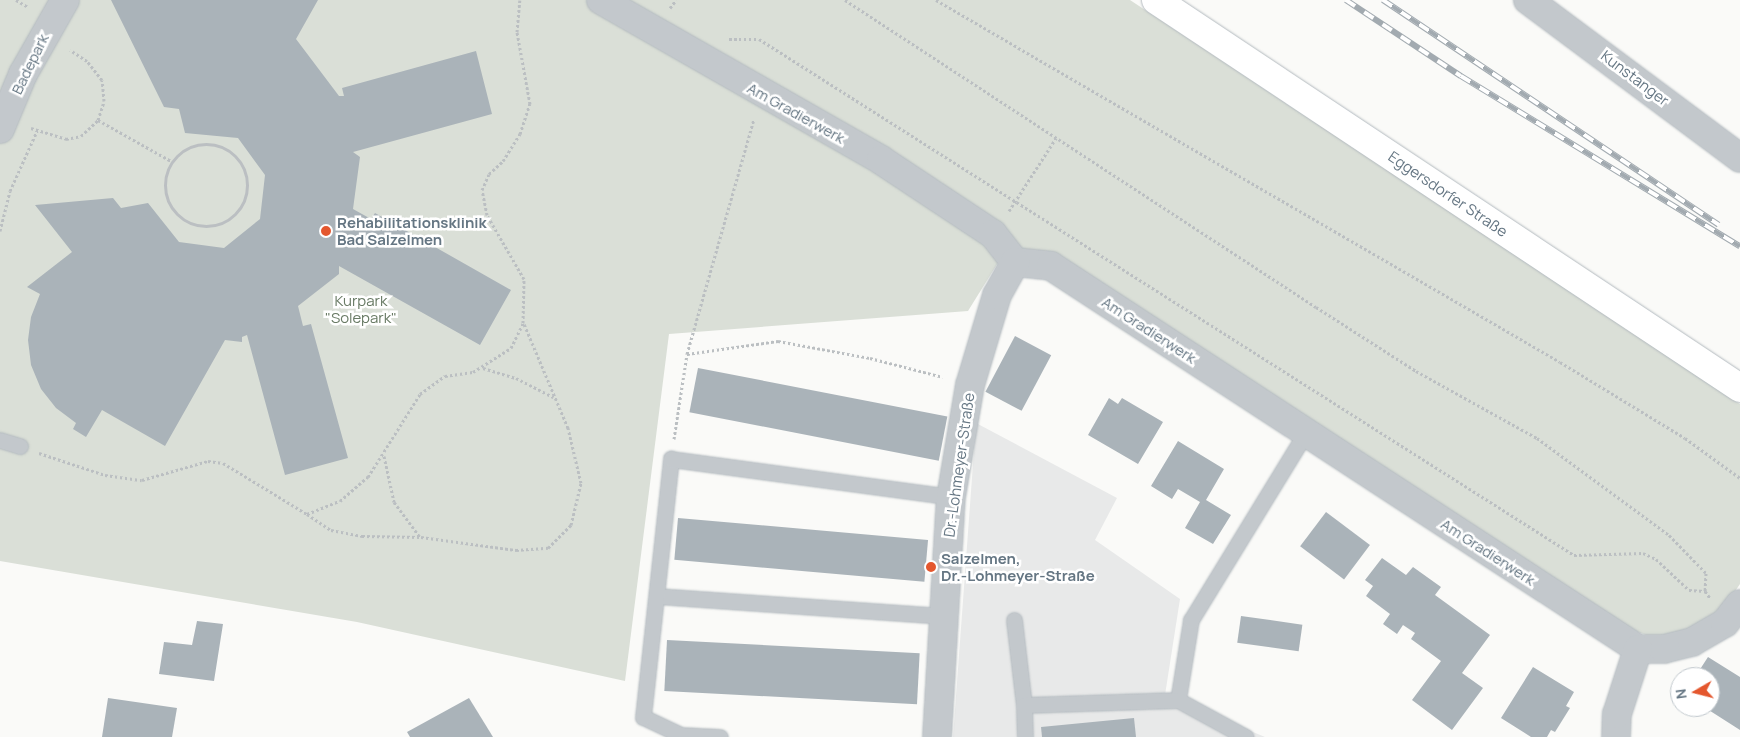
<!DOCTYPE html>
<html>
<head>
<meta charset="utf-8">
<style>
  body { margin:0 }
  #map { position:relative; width:1740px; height:737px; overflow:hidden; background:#fafaf8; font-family:Manrope,sans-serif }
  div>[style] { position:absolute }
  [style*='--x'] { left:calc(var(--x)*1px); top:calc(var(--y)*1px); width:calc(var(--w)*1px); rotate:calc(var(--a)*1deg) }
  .built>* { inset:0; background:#e8e9e9 }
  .green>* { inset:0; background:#dadfd7 }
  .building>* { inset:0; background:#aab3b9; transform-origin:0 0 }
  .path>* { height:3px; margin-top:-1.5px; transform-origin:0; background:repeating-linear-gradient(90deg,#bbbfc2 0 2.5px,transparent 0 5px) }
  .path>.ring { margin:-1.5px; padding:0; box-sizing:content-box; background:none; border:3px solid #bbbfc2; border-radius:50% }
  .roads { filter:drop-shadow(0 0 1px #b3babf) drop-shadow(0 0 1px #b3babf) }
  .lane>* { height:15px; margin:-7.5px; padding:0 7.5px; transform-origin:7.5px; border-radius:7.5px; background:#c3c8cc }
  .street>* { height:28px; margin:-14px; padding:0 14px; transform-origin:14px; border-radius:14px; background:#c3c8cc }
  .secondary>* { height:28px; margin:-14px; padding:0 14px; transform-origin:14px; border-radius:14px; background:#fff }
  .rail>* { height:5.5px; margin-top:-2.75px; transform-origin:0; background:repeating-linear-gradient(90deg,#fff 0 11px,#a2aab0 0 22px); box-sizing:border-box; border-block:1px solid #a2aab0 }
  .dots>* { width:14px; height:14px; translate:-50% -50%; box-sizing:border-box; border:2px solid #fff; border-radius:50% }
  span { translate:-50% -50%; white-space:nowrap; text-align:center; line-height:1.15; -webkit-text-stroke:5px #fff; paint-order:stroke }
  .street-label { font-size:15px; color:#657683 }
  .poi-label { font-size:15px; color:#657683; font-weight:700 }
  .left { translate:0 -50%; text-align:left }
  .park-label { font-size:15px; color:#687a64 }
  .north { position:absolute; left:1670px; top:667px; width:50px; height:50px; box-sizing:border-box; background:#fff; border:1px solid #c1c8cd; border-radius:50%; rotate:262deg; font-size:14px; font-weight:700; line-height:20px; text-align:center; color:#657683 }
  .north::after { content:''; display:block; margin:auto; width:18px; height:22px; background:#e4572e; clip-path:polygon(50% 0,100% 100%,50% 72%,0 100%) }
</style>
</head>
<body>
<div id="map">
  <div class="built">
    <div style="clip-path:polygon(976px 423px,1117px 498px,1095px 540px,1180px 599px,1165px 695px,1265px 737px,953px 737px)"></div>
  </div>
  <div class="green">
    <div style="clip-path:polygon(0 0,1130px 0,1740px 404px,1740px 584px,1723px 609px,1689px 631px,1666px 636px,1646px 635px,1618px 625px,1009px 245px,968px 311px,669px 334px,625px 681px,357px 622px,0 561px)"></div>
  </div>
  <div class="building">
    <div style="clip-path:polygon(111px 0,318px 0,296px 39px,339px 96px,344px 96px,342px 88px,476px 51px,492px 114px,353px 152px,360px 157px,353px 209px,371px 219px,375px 213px,511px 290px,480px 345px,339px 266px,339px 274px,298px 306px,303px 326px,311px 324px,348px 458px,285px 475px,247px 335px,242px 337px,242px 342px,225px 340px,165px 446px,102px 410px,86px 437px,73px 429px,76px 423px,56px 408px,41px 389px,31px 365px,28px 340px,31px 317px,40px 294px,27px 287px,72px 252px,35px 205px,113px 198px,121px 208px,148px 203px,179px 242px,224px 248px,260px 219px,265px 175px,238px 138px,185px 133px,179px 109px,164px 107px)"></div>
    <div style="left:1015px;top:336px;width:41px;height:63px;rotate:28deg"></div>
    <div style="left:698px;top:368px;width:254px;height:45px;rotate:11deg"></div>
    <div style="clip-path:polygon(1109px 398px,1118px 404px,1122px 398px,1163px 422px,1138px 464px,1088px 435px)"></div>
    <div style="clip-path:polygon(1178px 441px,1224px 469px,1206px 500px,1231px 515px,1213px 544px,1185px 528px,1200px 502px,1178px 489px,1172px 499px,1151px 486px)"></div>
    <div style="left:1326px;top:512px;width:55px;height:43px;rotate:37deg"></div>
    <div style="left:678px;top:518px;width:251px;height:42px;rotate:5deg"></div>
    <div style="clip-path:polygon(1382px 558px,1406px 575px,1413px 567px,1441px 587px,1435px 595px,1490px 635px,1462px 673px,1483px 688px,1452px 730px,1412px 700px,1441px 661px,1411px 639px,1415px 633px,1403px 625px,1397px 634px,1383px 624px,1390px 614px,1366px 596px,1373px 586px,1365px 580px)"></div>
    <div style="left:1241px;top:616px;width:62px;height:27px;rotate:8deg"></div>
    <div style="clip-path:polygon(197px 621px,223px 624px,214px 681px,159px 674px,164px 642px,192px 645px)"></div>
    <div style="left:667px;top:640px;width:253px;height:51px;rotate:3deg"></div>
    <div style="clip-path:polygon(1708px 657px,1740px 677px,1740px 730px,1704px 707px,1710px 707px,1710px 677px,1695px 677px)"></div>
    <div style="clip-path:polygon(1533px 667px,1574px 692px,1566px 706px,1570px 708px,1555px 732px,1551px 730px,1547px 737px,1531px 737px,1501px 718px)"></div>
    <div style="clip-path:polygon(108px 698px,177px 708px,172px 737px,102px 737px)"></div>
    <div style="clip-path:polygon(469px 698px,493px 737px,410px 737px,407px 732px)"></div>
    <div style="clip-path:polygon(1134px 718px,1136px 737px,1042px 737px,1041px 727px)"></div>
  </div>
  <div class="path">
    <div style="--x:16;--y:0;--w:14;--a:30"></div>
    <div style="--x:845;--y:0;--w:562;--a:33.1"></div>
    <div style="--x:1316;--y:307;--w:119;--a:32.6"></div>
    <div style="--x:1416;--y:371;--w:138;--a:29"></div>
    <div style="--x:1537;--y:438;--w:164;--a:36.3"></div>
    <div style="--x:1669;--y:535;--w:53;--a:45.8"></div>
    <div style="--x:1706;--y:573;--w:18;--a:93"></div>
    <div style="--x:936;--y:0;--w:721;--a:30.12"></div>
    <div style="--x:1560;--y:362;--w:146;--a:31.3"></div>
    <div style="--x:1685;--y:438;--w:68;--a:36"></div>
    <div style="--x:670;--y:8;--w:10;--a:-53"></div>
    <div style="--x:729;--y:39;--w:30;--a:0"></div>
    <div style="--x:759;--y:39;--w:965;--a:32.34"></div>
    <div style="--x:1574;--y:555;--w:69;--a:-1.7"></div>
    <div style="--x:1643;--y:553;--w:14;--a:25"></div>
    <div style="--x:1656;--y:559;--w:45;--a:43.2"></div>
    <div style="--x:1689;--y:590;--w:16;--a:4"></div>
    <div style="--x:1705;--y:591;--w:9;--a:54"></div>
    <div style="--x:98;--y:120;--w:84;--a:29.3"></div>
    <div style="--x:31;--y:128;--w:37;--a:17"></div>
    <div style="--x:66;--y:139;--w:15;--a:-11"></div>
    <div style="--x:81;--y:136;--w:23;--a:-43"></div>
    <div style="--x:98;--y:120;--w:20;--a:-72"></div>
    <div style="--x:104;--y:101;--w:21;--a:-95"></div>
    <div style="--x:102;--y:80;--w:24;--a:-128"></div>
    <div style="--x:87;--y:61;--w:20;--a:-147"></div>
    <div class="ring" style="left:165px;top:144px;width:79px;height:79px"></div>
    <div style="--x:1009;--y:211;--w:87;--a:-57.2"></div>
    <div style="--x:0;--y:231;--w:41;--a:-76"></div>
    <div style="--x:10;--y:191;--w:66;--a:-65.8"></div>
    <div style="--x:687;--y:354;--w:244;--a:-74.1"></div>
    <div style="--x:483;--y:368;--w:34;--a:17"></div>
    <div style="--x:516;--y:378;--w:42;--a:27.2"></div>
    <div style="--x:674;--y:439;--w:86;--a:-81.3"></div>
    <div style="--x:687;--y:354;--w:92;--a:-8.1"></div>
    <div style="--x:778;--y:341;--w:94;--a:10.5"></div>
    <div style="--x:870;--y:358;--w:75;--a:14.6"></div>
    <div style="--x:39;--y:453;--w:70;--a:18.4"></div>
    <div style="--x:105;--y:475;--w:37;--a:8"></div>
    <div style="--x:142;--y:480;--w:69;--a:-16.1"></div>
    <div style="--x:208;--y:461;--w:15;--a:8"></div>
    <div style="--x:223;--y:463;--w:98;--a:31.3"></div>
    <div style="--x:307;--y:514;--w:35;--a:-22"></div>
    <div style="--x:340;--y:501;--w:37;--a:-41"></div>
    <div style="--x:368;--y:477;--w:98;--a:-57.9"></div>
    <div style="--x:420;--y:394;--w:31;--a:-36"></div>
    <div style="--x:445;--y:376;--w:28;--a:-8"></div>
    <div style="--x:473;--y:372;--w:45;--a:-32.3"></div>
    <div style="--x:511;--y:348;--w:28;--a:-64"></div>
    <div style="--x:523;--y:323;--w:44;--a:-88.7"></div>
    <div style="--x:524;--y:279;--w:74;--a:-120"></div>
    <div style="--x:487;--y:215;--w:25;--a:-101"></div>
    <div style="--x:482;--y:190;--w:17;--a:-66"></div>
    <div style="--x:489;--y:174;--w:19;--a:-43"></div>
    <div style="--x:503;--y:161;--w:32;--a:-58"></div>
    <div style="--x:520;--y:134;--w:32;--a:-72"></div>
    <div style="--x:530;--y:104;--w:73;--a:-100.2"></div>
    <div style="--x:517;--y:32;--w:32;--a:-85"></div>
    <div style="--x:384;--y:456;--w:47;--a:77.7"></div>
    <div style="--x:394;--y:502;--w:44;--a:53.4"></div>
    <div style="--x:307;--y:514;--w:29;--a:34"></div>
    <div style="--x:331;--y:530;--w:32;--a:11"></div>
    <div style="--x:362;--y:536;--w:59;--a:1"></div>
    <div style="--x:421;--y:537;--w:96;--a:7.8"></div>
    <div style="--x:516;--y:550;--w:32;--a:-4"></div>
    <div style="--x:548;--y:548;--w:33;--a:-45"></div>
    <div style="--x:571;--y:525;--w:43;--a:-76.6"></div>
    <div style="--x:581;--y:483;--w:57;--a:-103.3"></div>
    <div style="--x:568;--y:428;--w:113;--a:-112.9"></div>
  </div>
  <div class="roads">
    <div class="lane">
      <div style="--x:0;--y:440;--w:21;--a:17"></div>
      <div style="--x:657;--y:596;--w:287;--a:4"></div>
      <div style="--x:1014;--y:620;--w:86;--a:83.3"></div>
      <div style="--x:1178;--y:700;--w:81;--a:-80.8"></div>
      <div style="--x:1191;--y:620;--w:220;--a:-58.5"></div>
      <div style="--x:720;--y:737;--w:39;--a:-177"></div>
      <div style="--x:681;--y:735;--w:42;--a:-154.7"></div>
      <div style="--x:643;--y:717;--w:260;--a:-83.8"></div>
      <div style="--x:671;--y:459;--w:283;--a:7.7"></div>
      <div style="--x:1025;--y:737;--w:32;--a:-92"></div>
      <div style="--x:1024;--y:705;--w:154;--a:-1.9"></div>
      <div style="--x:1178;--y:700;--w:77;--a:28.6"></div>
    </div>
    <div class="street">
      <div style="--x:601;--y:0;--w:322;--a:29.7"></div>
      <div style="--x:881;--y:160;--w:134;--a:33.5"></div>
      <div style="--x:993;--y:234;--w:36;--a:52"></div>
      <div style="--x:1528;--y:0;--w:264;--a:36.7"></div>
      <div style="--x:0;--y:129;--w:60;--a:-67.3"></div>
      <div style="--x:23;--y:74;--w:85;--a:-60.4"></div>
      <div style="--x:1015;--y:262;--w:36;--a:6"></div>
      <div style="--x:1051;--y:266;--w:701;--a:33.12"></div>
      <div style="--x:1638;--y:649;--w:26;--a:0"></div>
      <div style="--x:1664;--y:649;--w:29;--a:-14"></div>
      <div style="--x:1692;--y:642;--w:38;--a:-30"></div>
      <div style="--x:1725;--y:623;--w:24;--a:-52"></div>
      <div style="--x:937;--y:737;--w:240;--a:-86.7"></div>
      <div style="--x:951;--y:497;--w:114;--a:-80.4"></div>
      <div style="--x:970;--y:385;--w:94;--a:-73.3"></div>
      <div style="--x:997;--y:295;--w:38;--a:-61"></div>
      <div style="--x:1616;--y:737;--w:23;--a:-88"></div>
      <div style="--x:1617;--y:714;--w:68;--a:-72.1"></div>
    </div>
    <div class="secondary">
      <div style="--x:1156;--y:0;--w:701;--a:33.6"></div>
    </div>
  </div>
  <div class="rail">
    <div style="--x:1346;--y:0;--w:138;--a:33.5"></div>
    <div style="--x:1461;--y:76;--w:327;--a:31.4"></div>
    <div style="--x:1383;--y:0;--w:404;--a:33.8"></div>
  </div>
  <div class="dots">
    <div style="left:326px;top:231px;background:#e4572e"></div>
    <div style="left:931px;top:567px;background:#e4572e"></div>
  </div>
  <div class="street-label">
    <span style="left:30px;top:64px;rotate:-64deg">Badepark</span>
    <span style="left:1635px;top:78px;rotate:37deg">Kunstanger</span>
    <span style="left:796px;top:113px;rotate:29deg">Am Gradierwerk</span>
    <span style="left:1448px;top:194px;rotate:34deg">Eggersdorfer Straße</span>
    <span style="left:1149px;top:330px;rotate:33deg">Am Gradierwerk</span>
    <span style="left:959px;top:465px;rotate:-82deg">Dr.-Lohmeyer-Straße</span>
    <span style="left:1488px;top:552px;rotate:33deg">Am Gradierwerk</span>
  </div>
  <div class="poi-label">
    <span class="left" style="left:337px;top:231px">Rehabilitationsklinik<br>Bad Salzelmen</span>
    <span class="left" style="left:941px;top:567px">Salzelmen,<br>Dr.-Lohmeyer-Straße</span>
  </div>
  <div class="park-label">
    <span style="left:361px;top:309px">Kurpark<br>"Solepark"</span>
  </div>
  <div class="north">N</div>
</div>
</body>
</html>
